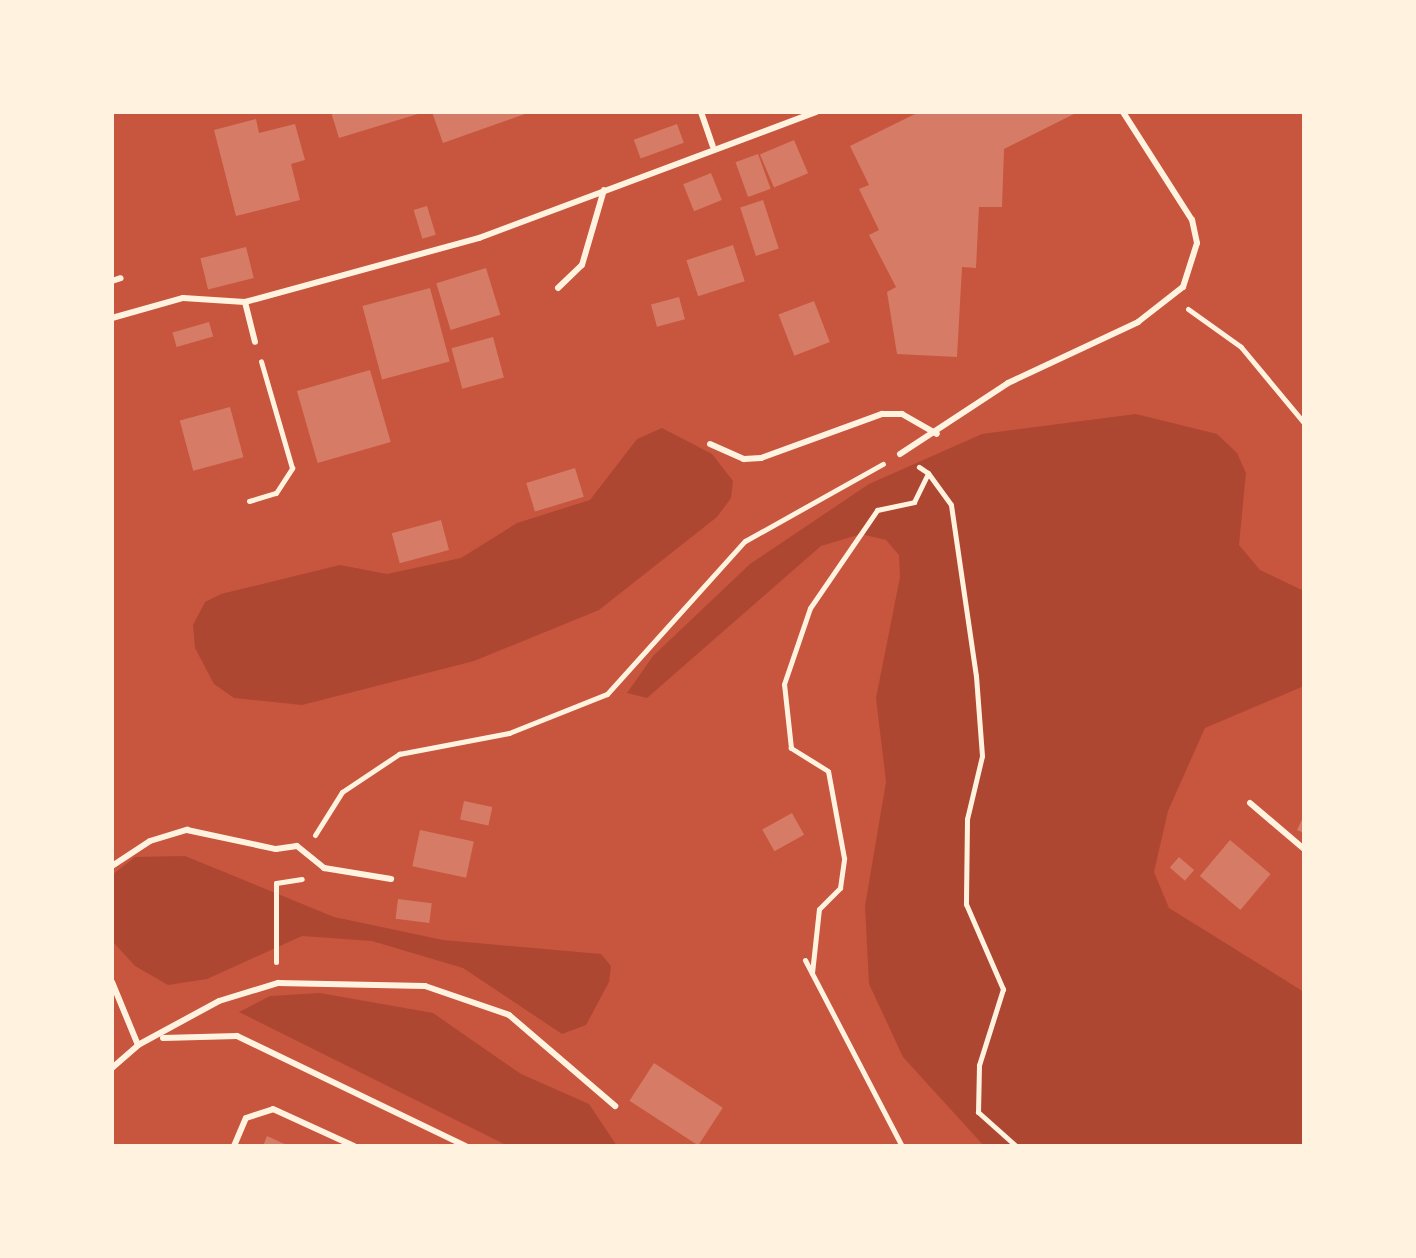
<!DOCTYPE html>
<html>
<head>
<meta charset="utf-8">
<style>
  body { margin:0 }
  #map { position:relative; width:1416px; height:1258px; overflow:hidden; background:#c8553d; font-family:Barlow,sans-serif }
  div>[style] { position:absolute }
  [style*='--x'] { left:calc(var(--x)*1px); top:calc(var(--y)*1px); width:calc(var(--w)*1px); rotate:calc(var(--a)*1deg) }
  .green>* { inset:0; background:#ae4732 }
  .building>* { inset:0; background:#d67c66; transform-origin:0 0 }
  .path>* { height:5px; margin:-2.5px; padding:0 2.5px; transform-origin:2.5px; border-radius:2.5px; background:#fff3e0 }
  .service>* { height:6px; margin:-3px; padding:0 3px; transform-origin:3px; border-radius:3px; background:#fff3e0 }
  span { translate:-50% -50%; white-space:nowrap; text-align:center; line-height:1.15; -webkit-text-stroke:8px #fff3e0; paint-order:stroke }
  .frame { position:absolute; inset:0; border:114px solid #fff3e0; pointer-events:none }
</style>
</head>
<body>
<div id="map">
  <div class="green">
    <div style="clip-path:polygon(1136px 414px,1217px 434px,1237px 453px,1246px 473px,1239px 545px,1260px 570px,1304px 591px,1304px 686px,1205px 728px,1168px 811px,1154px 872px,1169px 908px,1304px 992px,1304px 1146px,984px 1146px,903px 1057px,869px 984px,865px 906px,886px 782px,876px 698px,900px 577px,899px 555px,886px 540px,861px 534px,821px 546px,647px 698px,627px 693px,653px 656px,750px 564px,869px 484px,982px 434px)"></div>
    <div style="clip-path:polygon(662px 428px,712px 454px,733px 481px,731px 498px,717px 517px,599px 610px,474px 661px,302px 705px,234px 698px,214px 684px,195px 648px,193px 625px,205px 602px,221px 594px,340px 565px,387px 574px,461px 558px,517px 523px,590px 500px,637px 439px)"></div>
    <div style="clip-path:polygon(185px 856px,334px 917px,443px 940px,601px 954px,611px 966px,609px 982px,586px 1025px,562px 1034px,463px 968px,372px 941px,302px 936px,207px 979px,168px 985px,135px 966px,114px 943px,112px 875px,135px 857px)"></div>
    <div style="clip-path:polygon(320px 993px,433px 1013px,521px 1074px,589px 1104px,617px 1146px,508px 1146px,239px 1012px,270px 996px)"></div>
  </div>
  <div class="building">
    <div style="clip-path:polygon(331px 112px,421px 112px,421px 113px,339px 138px)"></div>
    <div style="clip-path:polygon(432px 112px,525px 112px,525px 114px,443px 143px)"></div>
    <div style="clip-path:polygon(919px 112px,1078px 112px,1004px 149px,1002px 207px,979px 207px,976px 268px,962px 267px,957px 357px,897px 354px,887px 292px,896px 287px,869px 235px,879px 230px,859px 189px,869px 185px,850px 146px)"></div>
    <div style="clip-path:polygon(256px 119px,259px 133px,295px 124px,305px 160px,291px 164px,300px 200px,236px 216px,214px 130px)"></div>
    <div style="left:677px;top:124px;width:20px;height:46px;rotate:70deg"></div>
    <div style="left:794px;top:140px;width:36px;height:37px;rotate:67deg"></div>
    <div style="left:758px;top:154px;width:37px;height:24px;rotate:70deg"></div>
    <div style="left:711px;top:173px;width:29px;height:30px;rotate:68deg"></div>
    <div style="left:763px;top:200px;width:51px;height:24px;rotate:72deg"></div>
    <div style="left:427px;top:206px;width:30px;height:14px;rotate:73deg"></div>
    <div style="left:733px;top:245px;width:38px;height:49px;rotate:72deg"></div>
    <div style="left:246px;top:247px;width:32px;height:47px;rotate:76deg"></div>
    <div style="left:486px;top:268px;width:49px;height:52px;rotate:73deg"></div>
    <div style="left:430px;top:288px;width:76px;height:70px;rotate:75deg"></div>
    <div style="left:679px;top:297px;width:23px;height:29px;rotate:75deg"></div>
    <div style="left:814px;top:301px;width:44px;height:38px;rotate:69deg"></div>
    <div style="left:209px;top:322px;width:15px;height:38px;rotate:74deg"></div>
    <div style="left:493px;top:337px;width:42px;height:43px;rotate:75deg"></div>
    <div style="left:370px;top:370px;width:75px;height:76px;rotate:74deg"></div>
    <div style="left:230px;top:407px;width:52px;height:52px;rotate:75deg"></div>
    <div style="left:575px;top:468px;width:30px;height:51px;rotate:73deg"></div>
    <div style="left:441px;top:520px;width:31px;height:51px;rotate:75deg"></div>
    <div style="left:464px;top:801px;width:29px;height:19px;rotate:12deg"></div>
    <div style="left:792px;top:813px;width:25px;height:34px;rotate:61deg"></div>
    <div style="clip-path:polygon(1304px 815px,1304px 833px,1297px 830px)"></div>
    <div style="left:420px;top:830px;width:55px;height:37px;rotate:12deg"></div>
    <div style="left:1230px;top:840px;width:53px;height:47px;rotate:40deg"></div>
    <div style="left:1179px;top:857px;width:20px;height:14px;rotate:41deg"></div>
    <div style="left:398px;top:899px;width:34px;height:20px;rotate:7deg"></div>
    <div style="left:654px;top:1063px;width:82px;height:45px;rotate:33deg"></div>
    <div style="clip-path:polygon(267px 1136px,289px 1146px,263px 1146px)"></div>
  </div>
  <div class="path">
    <div style="--x:1188;--y:309;--w:65;--a:35.6"></div>
    <div style="--x:1241;--y:347;--w:99;--a:50.3"></div>
    <div style="--x:928;--y:473;--w:39;--a:54"></div>
    <div style="--x:951;--y:505;--w:173;--a:81.7"></div>
    <div style="--x:976;--y:676;--w:80;--a:85.7"></div>
    <div style="--x:982;--y:756;--w:65;--a:103.4"></div>
    <div style="--x:967;--y:819;--w:85;--a:90.7"></div>
    <div style="--x:966;--y:904;--w:93;--a:66.5"></div>
    <div style="--x:1003;--y:989;--w:80;--a:107.5"></div>
    <div style="--x:979;--y:1065;--w:47;--a:91.2"></div>
    <div style="--x:978;--y:1112;--w:51;--a:41.8"></div>
    <div style="--x:249;--y:501;--w:28;--a:-17"></div>
    <div style="--x:276;--y:493;--w:30;--a:-57"></div>
    <div style="--x:292;--y:468;--w:111;--a:-106.2"></div>
    <div style="--x:315;--y:835;--w:51;--a:-57.9"></div>
    <div style="--x:342;--y:792;--w:69;--a:-33.7"></div>
    <div style="--x:399;--y:754;--w:112;--a:-10.8"></div>
    <div style="--x:509;--y:733;--w:105;--a:-21.7"></div>
    <div style="--x:607;--y:694;--w:206;--a:-48"></div>
    <div style="--x:745;--y:541;--w:158;--a:-29.2"></div>
    <div style="--x:805;--y:960;--w:210;--a:62.5"></div>
    <div style="--x:276;--y:962;--w:79;--a:-90"></div>
    <div style="--x:276;--y:883;--w:26;--a:-9"></div>
    <div style="--x:812;--y:973;--w:64;--a:-83.8"></div>
    <div style="--x:819;--y:909;--w:30;--a:-45"></div>
    <div style="--x:840;--y:888;--w:30;--a:-82"></div>
    <div style="--x:844;--y:858;--w:88;--a:-100.4"></div>
    <div style="--x:828;--y:771;--w:44;--a:-148.1"></div>
    <div style="--x:791;--y:748;--w:64;--a:-96.2"></div>
    <div style="--x:784;--y:684;--w:80;--a:-71.1"></div>
    <div style="--x:810;--y:608;--w:119;--a:-55.6"></div>
    <div style="--x:877;--y:510;--w:38;--a:-12"></div>
    <div style="--x:914;--y:502;--w:32;--a:-64"></div>
    <div style="--x:928;--y:473;--w:11;--a:-146"></div>
  </div>
  <div class="service">
    <div style="--x:701;--y:112;--w:36;--a:71"></div>
    <div style="--x:112;--y:281;--w:9;--a:-18"></div>
    <div style="--x:558;--y:288;--w:33;--a:-44"></div>
    <div style="--x:582;--y:265;--w:78;--a:-73.7"></div>
    <div style="--x:245;--y:302;--w:41;--a:76"></div>
    <div style="--x:112;--y:318;--w:74;--a:-15.7"></div>
    <div style="--x:183;--y:298;--w:62;--a:3.7"></div>
    <div style="--x:245;--y:302;--w:243;--a:-15.3"></div>
    <div style="--x:479;--y:238;--w:360;--a:-20.5"></div>
    <div style="--x:710;--y:444;--w:37;--a:24"></div>
    <div style="--x:744;--y:459;--w:17;--a:-3"></div>
    <div style="--x:761;--y:458;--w:129;--a:-20"></div>
    <div style="--x:882;--y:414;--w:20;--a:0"></div>
    <div style="--x:902;--y:414;--w:40;--a:29.7"></div>
    <div style="--x:900;--y:454;--w:129;--a:-33.3"></div>
    <div style="--x:1008;--y:383;--w:144;--a:-25.1"></div>
    <div style="--x:1138;--y:322;--w:57;--a:-37.9"></div>
    <div style="--x:1183;--y:287;--w:46;--a:-72.3"></div>
    <div style="--x:1197;--y:243;--w:24;--a:-102"></div>
    <div style="--x:1192;--y:220;--w:128;--a:-122.6"></div>
    <div style="--x:1250;--y:803;--w:71;--a:40.4"></div>
    <div style="--x:112;--y:866;--w:45;--a:-33.3"></div>
    <div style="--x:150;--y:841;--w:39;--a:-17"></div>
    <div style="--x:187;--y:830;--w:91;--a:12.1"></div>
    <div style="--x:276;--y:849;--w:21;--a:-8"></div>
    <div style="--x:297;--y:846;--w:35;--a:39"></div>
    <div style="--x:324;--y:868;--w:68;--a:9.3"></div>
    <div style="--x:112;--y:982;--w:68;--a:67.6"></div>
    <div style="--x:163;--y:1038;--w:74;--a:-1.5"></div>
    <div style="--x:237;--y:1036;--w:254;--a:25.7"></div>
    <div style="--x:112;--y:1068;--w:35;--a:-41"></div>
    <div style="--x:138;--y:1045;--w:92;--a:-28.5"></div>
    <div style="--x:219;--y:1001;--w:62;--a:-17"></div>
    <div style="--x:278;--y:983;--w:147;--a:1.2"></div>
    <div style="--x:425;--y:986;--w:89;--a:19"></div>
    <div style="--x:509;--y:1015;--w:140;--a:40.6"></div>
    <div style="--x:234;--y:1146;--w:30;--a:-67"></div>
    <div style="--x:246;--y:1118;--w:28;--a:-18"></div>
    <div style="--x:273;--y:1109;--w:89;--a:24.6"></div>
  </div>
  <div class="frame"></div>
</div>
</body>
</html>
